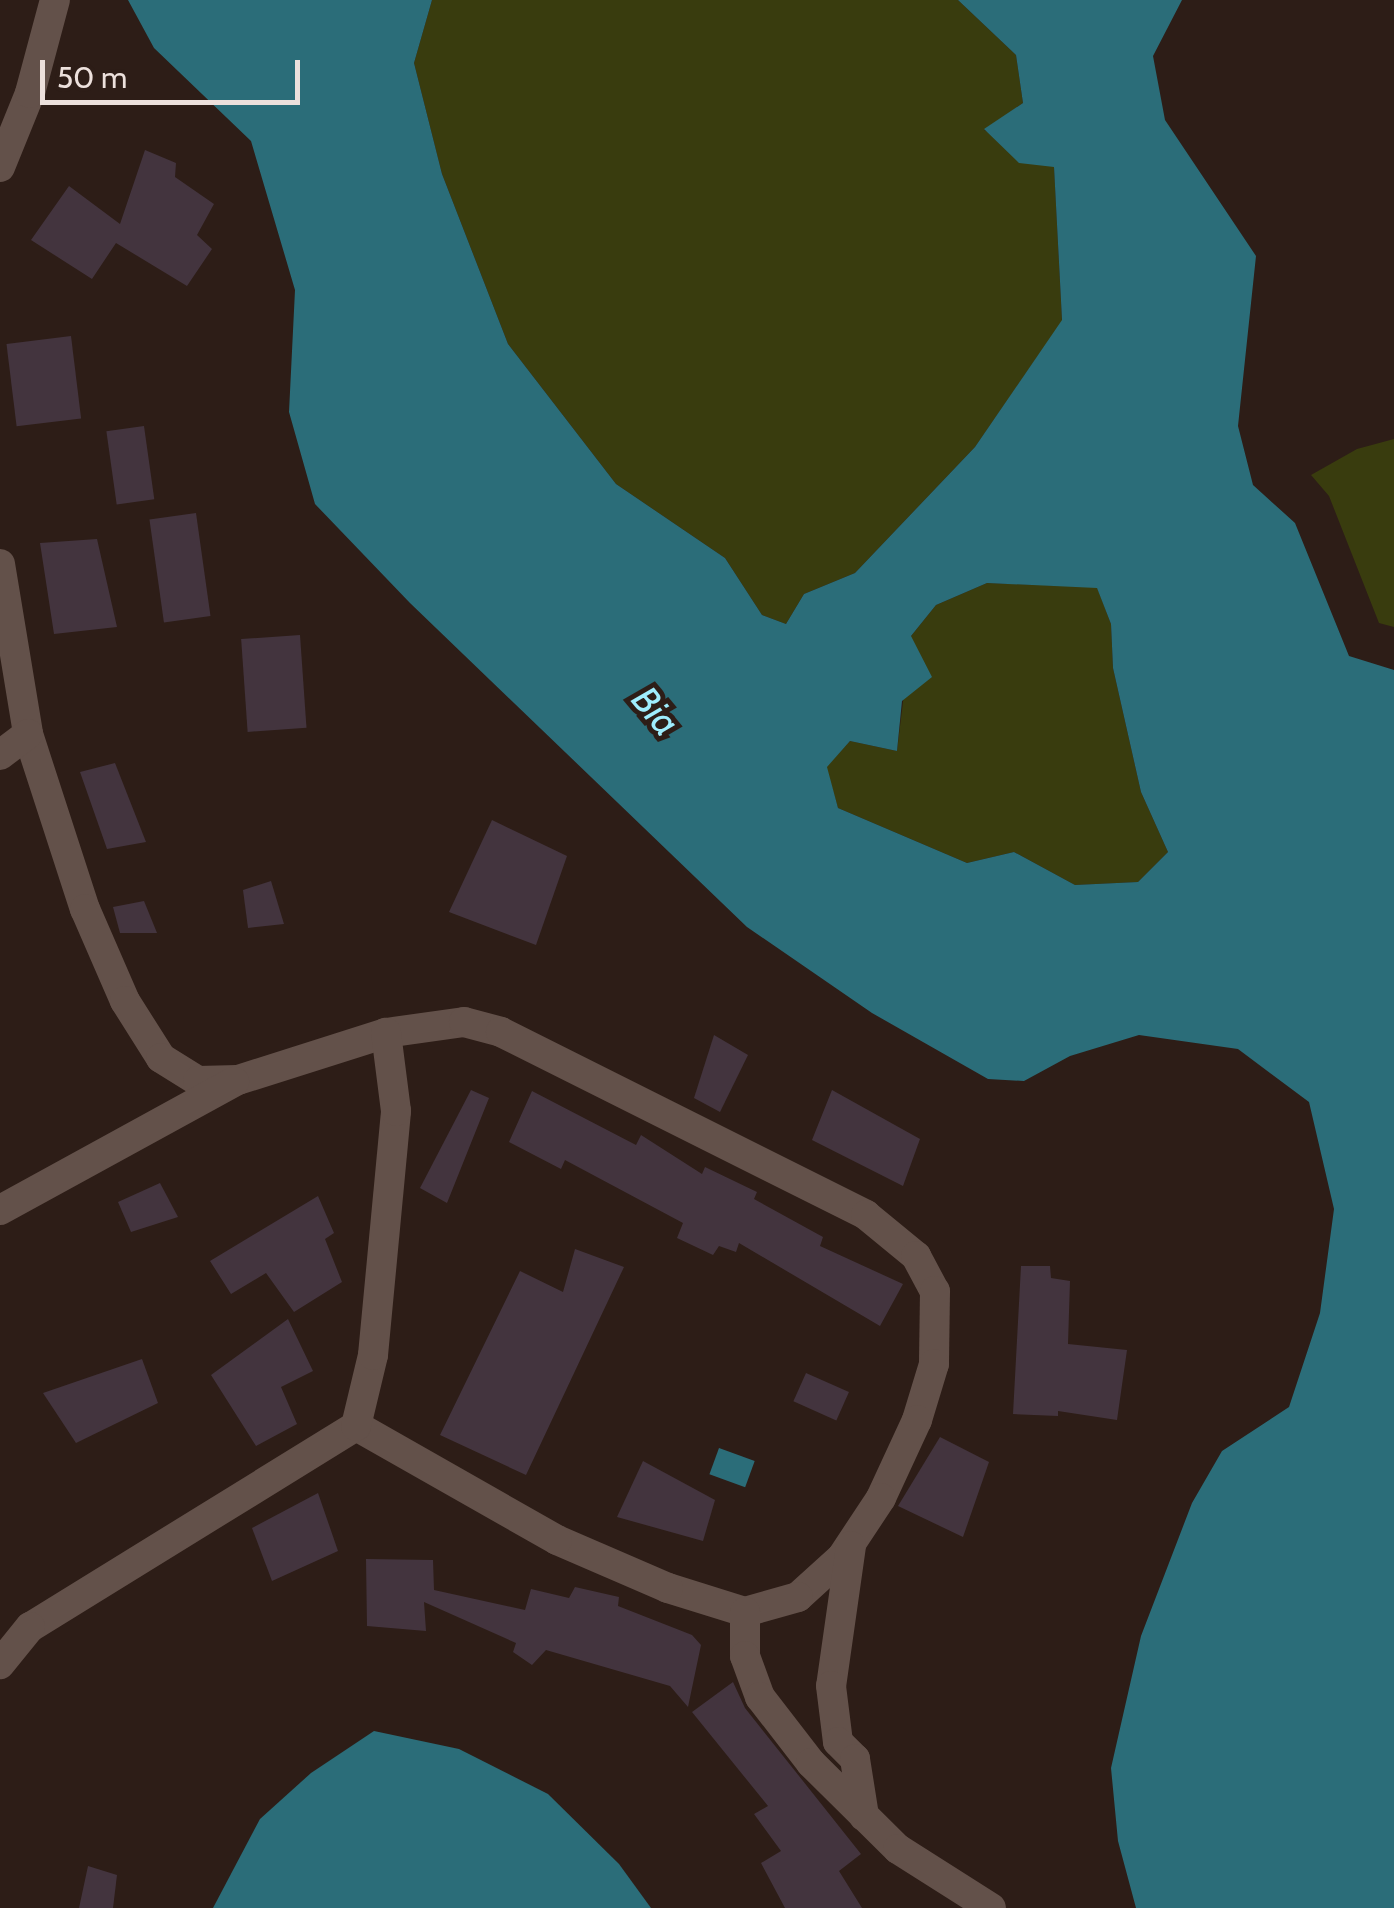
<!DOCTYPE html>
<html>
<head>
<meta charset="utf-8">
<style>
  body { margin:0 }
  #map { position:relative; width:1394px; height:1908px; overflow:hidden; background:#2d1d17; font-family:Cabin,sans-serif }
  div>[style] { position:absolute }
  [style*='--x'] { left:calc(var(--x)*1px); top:calc(var(--y)*1px); width:calc(var(--w)*1px); rotate:calc(var(--a)*1deg) }
  .green>* { inset:0; background:#393c0e }
  .water>* { inset:0; background:#2b6d79; transform-origin:0 0 }
  .building>* { inset:0; background:#43343e; transform-origin:0 0 }
  .minor>* { height:30px; margin:-15px; padding:0 15px; transform-origin:15px; border-radius:15px; background:#63514a }
  span { translate:-50% -50%; white-space:nowrap; text-align:center; line-height:1.15; -webkit-text-stroke:10px #2d1d17; paint-order:stroke }
  .water-label { font-size:38px; color:#9fedfd; font-style:italic }
  .scale { position:absolute; left:40px; top:60px; width:260px; height:45px; box-sizing:border-box; border:5px solid #ece0dc; border-top:0; padding-left:12px; font-size:30px; line-height:35px; white-space:nowrap; color:#ece0dc; -webkit-text-stroke:8px #2d1d17; paint-order:stroke }
</style>
</head>
<body>
<div id="map">
  <div class="green">
    <div style="clip-path:polygon(432px 0,958px 0,1016px 55px,1023px 103px,984px 130px,1054px 166px,1062px 321px,975px 447px,855px 573px,804px 594px,786px 624px,762px 615px,725px 558px,616px 484px,508px 344px,442px 174px,414px 63px)"></div>
    <div style="clip-path:polygon(1394px 439px,1394px 627px,1379px 623px,1329px 496px,1311px 475px,1357px 449px)"></div>
    <div style="clip-path:polygon(987px 583px,1097px 587px,1111px 624px,1113px 668px,1141px 792px,1168px 852px,1138px 882px,1075px 885px,1014px 852px,967px 863px,838px 808px,826px 767px,850px 741px,897px 751px,911px 636px,936px 605px)"></div>
  </div>
  <div class="water">
    <div style="clip-path:polygon(evenodd,128px 0,432px 0,414px 63px,442px 174px,508px 344px,616px 484px,725px 558px,762px 615px,786px 624px,804px 594px,855px 573px,975px 447px,1062px 320px,1054px 167px,1019px 163px,984px 129px,1023px 103px,1016px 55px,958px 0,1182px 0,1153px 56px,1165px 120px,1256px 256px,1238px 426px,1253px 485px,1295px 523px,1349px 656px,1394px 670px,1394px 1908px,1136px 1908px,1118px 1841px,1111px 1768px,1141px 1636px,1192px 1503px,1222px 1451px,1289px 1407px,1320px 1313px,1334px 1209px,1309px 1102px,1238px 1049px,1139px 1035px,1070px 1056px,1024px 1081px,988px 1079px,872px 1013px,747px 927px,410px 603px,315px 504px,289px 412px,295px 290px,251px 141px,154px 48px,128px 0,987px 583px,1097px 588px,1111px 624px,1113px 668px,1141px 792px,1168px 852px,1138px 882px,1075px 885px,1014px 852px,967px 863px,838px 808px,827px 767px,850px 741px,897px 751px,902px 701px,932px 677px,911px 636px,936px 605px,987px 583px)"></div>
    <div style="left:719px;top:1448px;width:38px;height:28px;rotate:20deg"></div>
    <div style="clip-path:polygon(374px 1731px,459px 1749px,548px 1794px,619px 1864px,651px 1908px,213px 1908px,260px 1819px,311px 1773px)"></div>
  </div>
  <div class="building">
    <div style="clip-path:polygon(145px 150px,176px 163px,175px 177px,214px 204px,197px 235px,212px 249px,187px 286px,116px 243px,92px 279px,31px 240px,69px 186px,120px 224px)"></div>
    <div style="left:71px;top:336px;width:83px;height:65px;rotate:83deg"></div>
    <div style="left:144px;top:426px;width:74px;height:38px;rotate:82deg"></div>
    <div style="left:196px;top:513px;width:104px;height:47px;rotate:82deg"></div>
    <div style="clip-path:polygon(97px 539px,117px 627px,54px 634px,40px 543px)"></div>
    <div style="left:300px;top:635px;width:93px;height:59px;rotate:86deg"></div>
    <div style="clip-path:polygon(115px 763px,146px 842px,107px 849px,80px 772px)"></div>
    <div style="clip-path:polygon(492px 820px,567px 856px,536px 945px,449px 912px)"></div>
    <div style="clip-path:polygon(271px 881px,284px 924px,248px 928px,243px 890px)"></div>
    <div style="clip-path:polygon(144px 901px,157px 933px,120px 933px,113px 907px)"></div>
    <div style="clip-path:polygon(714px 1035px,748px 1055px,720px 1112px,694px 1098px)"></div>
    <div style="clip-path:polygon(471px 1090px,489px 1098px,447px 1203px,420px 1188px)"></div>
    <div style="clip-path:polygon(832px 1090px,920px 1139px,903px 1186px,812px 1140px)"></div>
    <div style="clip-path:polygon(532px 1091px,636px 1145px,641px 1135px,702px 1174px,705px 1167px,757px 1192px,754px 1199px,823px 1237px,820px 1246px,903px 1284px,880px 1326px,739px 1243px,736px 1252px,719px 1246px,713px 1255px,677px 1238px,683px 1223px,565px 1160px,561px 1169px,509px 1142px)"></div>
    <div style="clip-path:polygon(160px 1183px,178px 1217px,131px 1232px,118px 1202px)"></div>
    <div style="clip-path:polygon(318px 1196px,334px 1233px,325px 1239px,342px 1282px,294px 1312px,266px 1273px,231px 1294px,210px 1261px)"></div>
    <div style="clip-path:polygon(575px 1249px,624px 1267px,526px 1475px,440px 1435px,520px 1271px,563px 1292px)"></div>
    <div style="clip-path:polygon(1021px 1266px,1050px 1266px,1051px 1278px,1070px 1281px,1068px 1344px,1127px 1350px,1117px 1420px,1058px 1411px,1058px 1416px,1013px 1414px)"></div>
    <div style="clip-path:polygon(288px 1319px,313px 1371px,281px 1387px,297px 1424px,256px 1446px,211px 1375px)"></div>
    <div style="clip-path:polygon(142px 1359px,158px 1403px,76px 1443px,43px 1393px)"></div>
    <div style="left:806px;top:1373px;width:47px;height:31px;rotate:24deg"></div>
    <div style="clip-path:polygon(940px 1437px,989px 1462px,963px 1537px,898px 1506px)"></div>
    <div style="clip-path:polygon(643px 1461px,715px 1500px,703px 1541px,617px 1517px)"></div>
    <div style="clip-path:polygon(318px 1493px,338px 1551px,272px 1581px,252px 1528px)"></div>
    <div style="clip-path:polygon(366px 1559px,433px 1560px,434px 1590px,525px 1610px,531px 1589px,569px 1598px,575px 1587px,619px 1597px,618px 1606px,692px 1635px,701px 1645px,688px 1707px,670px 1686px,546px 1650px,532px 1665px,513px 1652px,516px 1643px,424px 1602px,426px 1631px,367px 1626px)"></div>
    <div style="clip-path:polygon(733px 1682px,745px 1708px,861px 1854px,839px 1871px,862px 1908px,785px 1908px,761px 1863px,781px 1851px,754px 1814px,768px 1806px,692px 1712px)"></div>
    <div style="clip-path:polygon(88px 1866px,117px 1875px,113px 1908px,79px 1908px)"></div>
  </div>
  <div class="minor">
    <div style="--x:0;--y:167;--w:80;--a:-67.9"></div>
    <div style="--x:30;--y:93;--w:96;--a:-75"></div>
    <div style="--x:0;--y:564;--w:172;--a:80.6"></div>
    <div style="--x:28;--y:734;--w:184;--a:72"></div>
    <div style="--x:85;--y:909;--w:100;--a:66.5"></div>
    <div style="--x:125;--y:1001;--w:67;--a:57.7"></div>
    <div style="--x:161;--y:1058;--w:44;--a:31.9"></div>
    <div style="--x:198;--y:1081;--w:40;--a:-1.4"></div>
    <div style="--x:238;--y:1080;--w:155;--a:-17.6"></div>
    <div style="--x:386;--y:1033;--w:79;--a:-8"></div>
    <div style="--x:464;--y:1022;--w:38;--a:15"></div>
    <div style="--x:501;--y:1032;--w:408;--a:26.6"></div>
    <div style="--x:866;--y:1215;--w:65;--a:39.4"></div>
    <div style="--x:916;--y:1256;--w:40;--a:62"></div>
    <div style="--x:935;--y:1291;--w:73;--a:90.8"></div>
    <div style="--x:934;--y:1364;--w:59;--a:106.9"></div>
    <div style="--x:917;--y:1420;--w:86;--a:114.8"></div>
    <div style="--x:881;--y:1498;--w:71;--a:123.5"></div>
    <div style="--x:842;--y:1557;--w:59;--a:137.7"></div>
    <div style="--x:798;--y:1597;--w:55;--a:164.2"></div>
    <div style="--x:745;--y:1612;--w:81;--a:-162.7"></div>
    <div style="--x:668;--y:1588;--w:121;--a:-156.6"></div>
    <div style="--x:557;--y:1540;--w:231;--a:-150.4"></div>
    <div style="--x:356;--y:1426;--w:383;--a:148.3"></div>
    <div style="--x:30;--y:1627;--w:48;--a:129"></div>
    <div style="--x:0;--y:755;--w:35;--a:-37"></div>
    <div style="--x:0;--y:1210;--w:267;--a:-28.7"></div>
    <div style="--x:356;--y:1426;--w:73;--a:-76.5"></div>
    <div style="--x:373;--y:1355;--w:245;--a:-84.6"></div>
    <div style="--x:396;--y:1111;--w:79;--a:-97.3"></div>
    <div style="--x:851;--y:1546;--w:141;--a:98.1"></div>
    <div style="--x:831;--y:1686;--w:56;--a:82.9"></div>
    <div style="--x:838;--y:1742;--w:24;--a:45"></div>
    <div style="--x:855;--y:1759;--w:58;--a:81"></div>
    <div style="--x:745;--y:1612;--w:44;--a:90"></div>
    <div style="--x:745;--y:1656;--w:44;--a:69.9"></div>
    <div style="--x:760;--y:1697;--w:83;--a:52.3"></div>
    <div style="--x:811;--y:1763;--w:122;--a:44.7"></div>
    <div style="--x:898;--y:1849;--w:110;--a:32.4"></div>
  </div>
  <div class="water-label">
    <span style="left:656px;top:711px;rotate:50deg">Bia</span>
  </div>
  <div class="scale">50 m</div>
</div>
</body>
</html>
